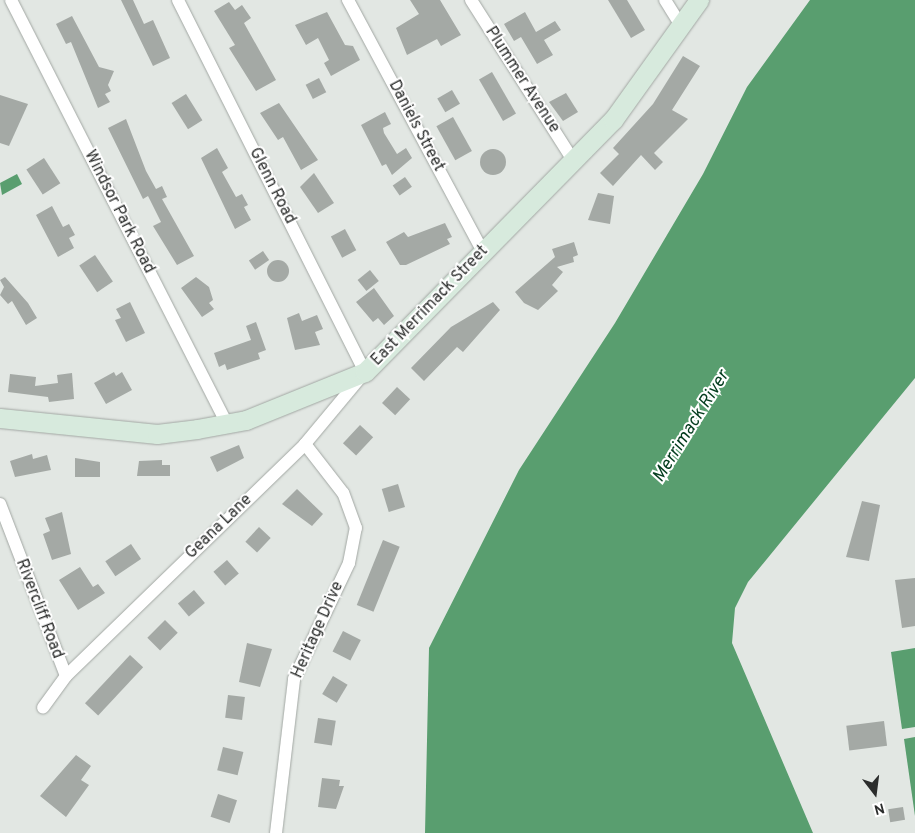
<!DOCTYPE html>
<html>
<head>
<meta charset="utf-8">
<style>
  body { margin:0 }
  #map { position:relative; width:915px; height:833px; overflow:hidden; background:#e2e7e3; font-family:Overpass,sans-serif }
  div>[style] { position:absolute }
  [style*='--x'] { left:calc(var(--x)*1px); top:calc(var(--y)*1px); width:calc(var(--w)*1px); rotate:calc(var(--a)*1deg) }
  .water>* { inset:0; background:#599e6f }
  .building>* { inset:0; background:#a4a9a5; transform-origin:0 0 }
  .round { border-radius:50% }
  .roads { filter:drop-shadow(0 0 1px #a2a7a3) drop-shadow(0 0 1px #a2a7a3) }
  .street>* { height:12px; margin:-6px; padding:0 6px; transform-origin:6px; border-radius:6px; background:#fff }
  .secondary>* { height:19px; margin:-9.5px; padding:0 9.5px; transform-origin:9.5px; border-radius:9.5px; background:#d7eadd }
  span { translate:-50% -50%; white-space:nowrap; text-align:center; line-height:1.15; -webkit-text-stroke:4px #fff; paint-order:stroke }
  .street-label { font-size:16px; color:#2b2d2c }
  .water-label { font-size:18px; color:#033c1d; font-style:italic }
  .north { position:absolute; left:850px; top:768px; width:50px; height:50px; -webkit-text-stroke:4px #fff; paint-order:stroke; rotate:165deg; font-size:14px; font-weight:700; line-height:20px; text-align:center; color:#2b2d2c }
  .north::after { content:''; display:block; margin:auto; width:18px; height:22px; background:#2b2d2c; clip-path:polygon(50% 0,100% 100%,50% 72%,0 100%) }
</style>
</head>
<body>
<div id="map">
  <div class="water">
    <div style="clip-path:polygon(810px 0,915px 0,915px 378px,748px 582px,735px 608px,732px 643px,813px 833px,425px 833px,429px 648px,519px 470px,615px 323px,703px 174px,747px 87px)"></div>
    <div style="clip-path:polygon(17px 174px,22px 184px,2px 195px,0 183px)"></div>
    <div style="clip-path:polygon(915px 648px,915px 727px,902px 729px,891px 652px)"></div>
    <div style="clip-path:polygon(915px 737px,915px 816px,904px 739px)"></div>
  </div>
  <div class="building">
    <div style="clip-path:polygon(121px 0,133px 0,144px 24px,153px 20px,170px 58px,153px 66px)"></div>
    <div style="clip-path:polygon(410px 0,440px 0,461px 35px,441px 46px,437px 39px,407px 55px,396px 28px,419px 14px)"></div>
    <div style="clip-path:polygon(608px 0,627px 0,645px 30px,631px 38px)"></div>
    <div style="clip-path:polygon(229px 2px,235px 10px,242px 5px,251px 18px,244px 23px,276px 80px,256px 91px,229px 48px,235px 45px,214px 11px)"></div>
    <div style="clip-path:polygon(327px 12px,345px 45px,353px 46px,360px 60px,331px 76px,324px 63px,329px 60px,318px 38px,306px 45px,295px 25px)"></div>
    <div style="clip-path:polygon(525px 12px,536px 32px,555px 21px,561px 30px,544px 40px,553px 55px,537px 64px,521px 37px,514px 41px,504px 24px)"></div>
    <div style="clip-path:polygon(72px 16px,99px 67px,114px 71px,108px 85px,111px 91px,105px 94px,110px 102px,98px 108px,71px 42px,66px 44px,56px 24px)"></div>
    <div style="clip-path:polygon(683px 56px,700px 66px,672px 110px,688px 119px,654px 153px,663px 162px,655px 170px,641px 155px,613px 186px,600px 173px,619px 154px,613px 148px,653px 104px)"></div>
    <div style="left:492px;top:72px;width:48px;height:15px;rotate:60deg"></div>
    <div style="left:319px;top:78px;width:16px;height:15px;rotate:63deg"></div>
    <div style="left:452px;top:90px;width:16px;height:17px;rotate:60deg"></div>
    <div style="clip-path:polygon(566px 93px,578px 112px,563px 121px,549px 102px)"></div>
    <div style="left:186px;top:94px;width:31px;height:17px;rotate:58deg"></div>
    <div style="clip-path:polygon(0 95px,28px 104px,9px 146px,0 143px)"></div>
    <div style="clip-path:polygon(279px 103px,318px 160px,301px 170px,283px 137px,278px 140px,260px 113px)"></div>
    <div style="clip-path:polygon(385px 112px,391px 124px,383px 128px,384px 133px,397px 154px,406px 148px,412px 158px,392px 175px,386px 164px,382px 166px,361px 125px)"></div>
    <div style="left:453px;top:117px;width:39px;height:19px;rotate:61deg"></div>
    <div style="clip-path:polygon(126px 119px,146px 171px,156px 189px,162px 186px,167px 197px,162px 199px,194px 256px,177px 265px,153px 226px,161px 222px,148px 196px,143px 199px,108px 128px)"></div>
    <div style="clip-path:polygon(217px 148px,228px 168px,222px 172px,236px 197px,242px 194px,248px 205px,244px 207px,251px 220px,235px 229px,201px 158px)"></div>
    <div class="round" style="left:480px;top:149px;width:26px;height:26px"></div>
    <div style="left:44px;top:158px;width:30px;height:21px;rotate:57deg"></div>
    <div style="clip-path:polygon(314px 173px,334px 203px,318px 213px,300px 187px)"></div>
    <div style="left:405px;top:177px;width:12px;height:15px;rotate:55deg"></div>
    <div style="clip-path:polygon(598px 193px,614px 196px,610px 224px,588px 220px)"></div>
    <div style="clip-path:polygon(52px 206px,63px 227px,69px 224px,75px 235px,69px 238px,74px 248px,58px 257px,36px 215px)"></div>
    <div style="clip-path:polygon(445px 223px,452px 237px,447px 239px,450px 244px,406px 265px,400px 265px,386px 242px,404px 232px,408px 237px)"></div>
    <div style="left:345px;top:229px;width:24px;height:16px;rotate:62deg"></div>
    <div style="clip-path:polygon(574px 242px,578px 255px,573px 257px,574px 262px,557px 267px,563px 272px,552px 285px,558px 291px,538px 310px,524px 303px,515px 292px,555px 257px,552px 249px)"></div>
    <div style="left:263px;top:251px;width:11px;height:17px;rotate:56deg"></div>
    <div style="left:95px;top:255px;width:32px;height:19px;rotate:56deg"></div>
    <div class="round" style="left:267px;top:260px;width:22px;height:22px"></div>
    <div style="left:370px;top:270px;width:14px;height:16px;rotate:51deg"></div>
    <div style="clip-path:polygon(5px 277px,28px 303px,37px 318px,26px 325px,12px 301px,8px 304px,0 295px,4px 287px,0 280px)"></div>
    <div style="clip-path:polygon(196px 277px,209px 287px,213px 300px,209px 303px,214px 309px,202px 317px,181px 288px)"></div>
    <div style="clip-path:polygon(374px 288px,394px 316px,384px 325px,378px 318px,373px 322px,356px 302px)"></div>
    <div style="clip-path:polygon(130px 302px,145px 333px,126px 342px,115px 320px,121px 318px,116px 309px)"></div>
    <div style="clip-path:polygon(493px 302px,500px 310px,463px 352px,457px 347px,424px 381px,411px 368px,451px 327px)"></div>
    <div style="clip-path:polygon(299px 313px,302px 321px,317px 315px,323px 329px,315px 332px,320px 345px,295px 350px,287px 318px)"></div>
    <div style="clip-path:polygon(256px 322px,266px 350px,258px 353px,260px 359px,227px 370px,225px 364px,219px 367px,214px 353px,251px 340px,246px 326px)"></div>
    <div style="clip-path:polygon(114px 372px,116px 376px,122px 372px,132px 390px,106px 404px,94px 383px)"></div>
    <div style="clip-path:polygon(72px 373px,74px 399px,49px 402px,48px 397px,8px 392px,10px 374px,36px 377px,35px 386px,58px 383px,57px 375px)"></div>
    <div style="left:397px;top:387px;width:18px;height:22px;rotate:43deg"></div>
    <div style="left:360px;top:425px;width:18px;height:25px;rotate:43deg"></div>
    <div style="clip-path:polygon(239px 445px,244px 458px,217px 472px,210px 457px)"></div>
    <div style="clip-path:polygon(32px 454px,33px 459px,47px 455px,51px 470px,15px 477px,10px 461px)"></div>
    <div style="clip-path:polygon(75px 458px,100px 462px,100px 477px,75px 477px)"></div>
    <div style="clip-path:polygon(162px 460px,162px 465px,170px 465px,170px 476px,137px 476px,139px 461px)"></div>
    <div style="left:398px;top:484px;width:24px;height:17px;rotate:73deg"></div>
    <div style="clip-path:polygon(297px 489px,323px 514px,312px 526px,282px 504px)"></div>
    <div style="clip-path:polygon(862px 501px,880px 505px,869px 561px,846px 557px)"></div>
    <div style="clip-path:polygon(62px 512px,71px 554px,52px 560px,43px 534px,50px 531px,45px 518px)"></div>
    <div style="left:259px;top:527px;width:16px;height:20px;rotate:43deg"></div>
    <div style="left:383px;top:540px;width:18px;height:70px;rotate:22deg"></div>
    <div style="left:131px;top:544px;width:18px;height:31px;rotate:56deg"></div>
    <div style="left:227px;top:560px;width:18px;height:18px;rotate:49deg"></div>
    <div style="clip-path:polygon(80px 567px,93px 587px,98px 584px,105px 593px,78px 610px,59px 580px)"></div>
    <div style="clip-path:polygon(915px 578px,915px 626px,902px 628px,895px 580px)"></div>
    <div style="left:194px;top:590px;width:17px;height:21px;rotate:50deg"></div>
    <div style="left:165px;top:620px;width:18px;height:25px;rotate:45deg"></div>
    <div style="left:343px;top:631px;width:20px;height:23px;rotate:27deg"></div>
    <div style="clip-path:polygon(247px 643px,272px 649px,260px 687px,239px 682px)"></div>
    <div style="left:130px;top:655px;width:18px;height:66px;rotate:43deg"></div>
    <div style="left:333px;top:676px;width:17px;height:21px;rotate:31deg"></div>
    <div style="left:228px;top:695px;width:17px;height:23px;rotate:7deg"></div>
    <div style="left:318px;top:718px;width:18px;height:25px;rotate:9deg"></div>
    <div style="left:884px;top:721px;width:25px;height:38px;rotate:83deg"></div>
    <div style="left:223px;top:747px;width:21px;height:24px;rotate:14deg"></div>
    <div style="clip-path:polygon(76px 755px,91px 766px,81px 780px,89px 785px,66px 817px,40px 796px)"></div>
    <div style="clip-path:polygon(322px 778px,340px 780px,339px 786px,344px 786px,336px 809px,318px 807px)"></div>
    <div style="left:218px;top:794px;width:20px;height:24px;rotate:18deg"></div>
    <div style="left:903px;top:807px;width:13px;height:15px;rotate:81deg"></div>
  </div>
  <div class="roads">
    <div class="street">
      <div style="--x:11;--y:0;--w:476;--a:63"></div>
      <div style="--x:348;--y:0;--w:286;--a:61.8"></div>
      <div style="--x:471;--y:0;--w:190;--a:57.5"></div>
      <div style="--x:665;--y:0;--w:31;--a:58"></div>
      <div style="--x:0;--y:504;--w:184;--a:69"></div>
      <div style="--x:66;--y:676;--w:39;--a:126"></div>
      <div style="--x:66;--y:676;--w:333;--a:-44.1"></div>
      <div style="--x:305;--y:444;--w:94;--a:-50.2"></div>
      <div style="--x:365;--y:372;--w:416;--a:-116.7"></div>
      <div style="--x:276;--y:833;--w:155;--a:-83.3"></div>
      <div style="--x:294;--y:679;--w:128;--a:-64.6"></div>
      <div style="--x:349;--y:563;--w:36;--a:-79"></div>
      <div style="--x:356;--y:528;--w:37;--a:-110"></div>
      <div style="--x:343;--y:493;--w:62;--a:-127.8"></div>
    </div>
    <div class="secondary">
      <div style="--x:0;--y:418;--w:158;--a:5.8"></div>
      <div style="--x:157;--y:434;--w:40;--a:-7.1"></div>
      <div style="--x:197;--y:429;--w:50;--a:-10.4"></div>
      <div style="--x:246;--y:420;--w:128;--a:-22"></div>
      <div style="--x:365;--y:372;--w:354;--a:-45.5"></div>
      <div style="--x:613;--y:120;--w:148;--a:-54.4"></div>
    </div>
  </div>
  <div class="street-label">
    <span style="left:522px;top:80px;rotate:57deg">Plummer Avenue</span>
    <span style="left:416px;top:126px;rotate:62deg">Daniels Street</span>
    <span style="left:272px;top:186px;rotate:63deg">Glenn Road</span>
    <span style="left:119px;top:212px;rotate:63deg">Windsor Park Road</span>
    <span style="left:430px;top:306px;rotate:-46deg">East Merrimack Street</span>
    <span style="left:219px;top:527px;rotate:-44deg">Geana Lane</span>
    <span style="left:39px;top:609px;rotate:69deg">Rivercliff Road</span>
    <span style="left:318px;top:630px;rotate:-66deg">Heritage Drive</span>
  </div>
  <div class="water-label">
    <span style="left:692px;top:427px;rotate:-58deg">Merrimack River</span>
  </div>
  <div class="north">N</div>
</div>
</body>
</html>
